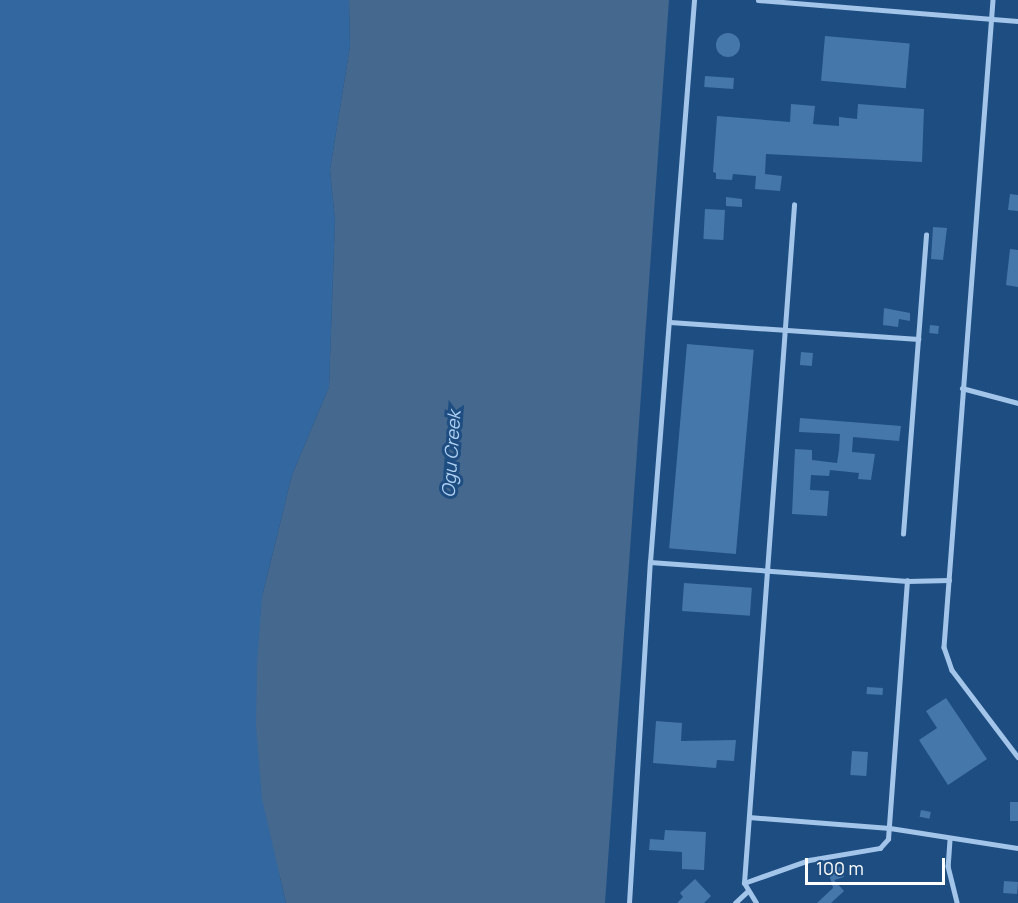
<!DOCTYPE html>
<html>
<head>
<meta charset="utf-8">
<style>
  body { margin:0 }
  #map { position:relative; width:1018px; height:903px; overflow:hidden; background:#1e4d81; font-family:Manrope,sans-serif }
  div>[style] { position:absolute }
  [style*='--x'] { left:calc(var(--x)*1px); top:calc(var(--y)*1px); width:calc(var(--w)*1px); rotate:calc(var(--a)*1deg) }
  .green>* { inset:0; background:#32679f }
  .water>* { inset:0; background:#45688e }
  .building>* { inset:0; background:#4677aa; transform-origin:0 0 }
  .round { border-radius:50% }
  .lane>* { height:4.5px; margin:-2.25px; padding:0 2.25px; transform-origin:2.25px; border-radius:2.25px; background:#a3c5e9 }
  span { translate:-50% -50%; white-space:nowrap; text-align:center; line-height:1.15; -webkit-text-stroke:6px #1e4d81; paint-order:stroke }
  .water-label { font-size:18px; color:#aecff0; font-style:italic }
  .scale { position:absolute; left:805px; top:858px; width:140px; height:27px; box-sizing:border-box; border:3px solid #fff; border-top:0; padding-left:8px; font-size:18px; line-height:21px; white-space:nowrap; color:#fff; -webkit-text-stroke:4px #1e4d81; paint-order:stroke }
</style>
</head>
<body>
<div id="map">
  <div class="green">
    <div style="clip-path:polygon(0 0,349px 0,350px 46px,330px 170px,335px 220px,329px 387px,292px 475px,262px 597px,280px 877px,286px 903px,0 903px)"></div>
  </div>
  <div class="water">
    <div style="clip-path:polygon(349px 0,669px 0,605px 903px,286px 903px,262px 799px,256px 726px,257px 663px,262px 597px,292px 475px,329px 387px,335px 220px,330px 170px,350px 46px)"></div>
  </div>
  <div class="building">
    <div class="round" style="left:716px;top:33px;width:24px;height:24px"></div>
    <div style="left:825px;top:36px;width:85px;height:45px;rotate:5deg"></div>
    <div style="left:705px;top:76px;width:29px;height:11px;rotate:4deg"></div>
    <div style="clip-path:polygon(791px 104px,815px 106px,813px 124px,839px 126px,839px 117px,857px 119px,858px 104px,924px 109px,922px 162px,766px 154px,765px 174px,782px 176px,780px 191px,755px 189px,756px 176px,733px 174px,732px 180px,716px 179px,716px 173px,713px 172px,717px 116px,790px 122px)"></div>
    <div style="clip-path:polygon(1010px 194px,1018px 195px,1018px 211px,1008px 210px)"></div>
    <div style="clip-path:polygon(726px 197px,742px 199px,742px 207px,726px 206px)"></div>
    <div style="left:705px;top:209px;width:20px;height:30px;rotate:3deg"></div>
    <div style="clip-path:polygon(933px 227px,947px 228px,943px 260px,931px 259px)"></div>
    <div style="clip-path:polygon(1010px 249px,1018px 250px,1018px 287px,1006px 285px)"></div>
    <div style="clip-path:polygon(884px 308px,910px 313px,910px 321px,899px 319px,898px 327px,883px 325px)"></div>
    <div style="left:930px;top:325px;width:9px;height:8px;rotate:6deg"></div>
    <div style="left:687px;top:344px;width:67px;height:205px;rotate:5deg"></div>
    <div style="left:801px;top:352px;width:12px;height:13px;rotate:5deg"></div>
    <div style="clip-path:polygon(800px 418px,901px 426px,899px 441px,853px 437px,852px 452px,875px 454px,871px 480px,858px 479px,859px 473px,830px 470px,829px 476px,811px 475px,810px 490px,829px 491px,827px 516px,792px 514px,795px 449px,812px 450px,812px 460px,837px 463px,839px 450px,840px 434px,799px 432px)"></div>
    <div style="left:684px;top:583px;width:68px;height:28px;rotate:4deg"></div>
    <div style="left:867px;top:687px;width:16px;height:7px;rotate:4deg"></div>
    <div style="clip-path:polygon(946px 698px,987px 759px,948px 785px,919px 740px,937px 728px,926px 711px)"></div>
    <div style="clip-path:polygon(656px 721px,682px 723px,681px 741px,736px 740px,734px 761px,717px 760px,716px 768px,653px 763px)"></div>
    <div style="left:852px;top:751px;width:16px;height:24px;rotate:4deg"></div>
    <div style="left:1010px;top:802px;width:8px;height:19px"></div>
    <div style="left:921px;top:810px;width:10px;height:7px;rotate:11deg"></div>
    <div style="clip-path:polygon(665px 830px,706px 832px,704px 870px,682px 869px,682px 852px,649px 850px,650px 839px,664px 840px)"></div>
    <div style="clip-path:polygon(841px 867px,844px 877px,834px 880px,844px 891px,831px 903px,817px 903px,833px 888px,828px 870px)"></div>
    <div style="clip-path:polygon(695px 879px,711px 896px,704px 903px,677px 903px,683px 897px,680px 893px)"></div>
    <div style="left:1004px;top:881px;width:14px;height:12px;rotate:4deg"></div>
  </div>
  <div class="lane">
    <div style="--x:758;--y:0;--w:261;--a:4.6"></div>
    <div style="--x:993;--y:0;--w:649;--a:94.33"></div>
    <div style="--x:944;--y:647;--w:24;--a:71"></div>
    <div style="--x:952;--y:670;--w:109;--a:52.8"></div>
    <div style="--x:670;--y:322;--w:249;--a:3.9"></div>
    <div style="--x:962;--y:388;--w:58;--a:15"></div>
    <div style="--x:903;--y:534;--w:300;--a:-85.6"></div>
    <div style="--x:650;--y:562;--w:258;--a:4.2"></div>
    <div style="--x:907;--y:581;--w:42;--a:-1.4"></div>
    <div style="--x:749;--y:817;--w:141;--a:4.5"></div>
    <div style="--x:890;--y:828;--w:130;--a:8.9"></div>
    <div style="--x:950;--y:840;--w:26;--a:94"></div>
    <div style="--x:948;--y:866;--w:38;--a:76"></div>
    <div style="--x:744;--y:883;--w:69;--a:-19.5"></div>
    <div style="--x:809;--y:860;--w:72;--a:-9.6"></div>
    <div style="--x:880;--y:848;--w:12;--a:-48"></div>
    <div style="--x:888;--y:839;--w:259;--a:-85.8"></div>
    <div style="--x:629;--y:903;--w:342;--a:-86.5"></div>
    <div style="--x:650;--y:562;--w:564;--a:-85.52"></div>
    <div style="--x:735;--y:903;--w:16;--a:-43"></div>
    <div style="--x:756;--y:903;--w:23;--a:-121"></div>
    <div style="--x:744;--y:883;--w:680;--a:-85.78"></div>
  </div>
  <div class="water-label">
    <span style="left:451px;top:454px;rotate:-86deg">Ogu Creek</span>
  </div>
  <div class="scale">100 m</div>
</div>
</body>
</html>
